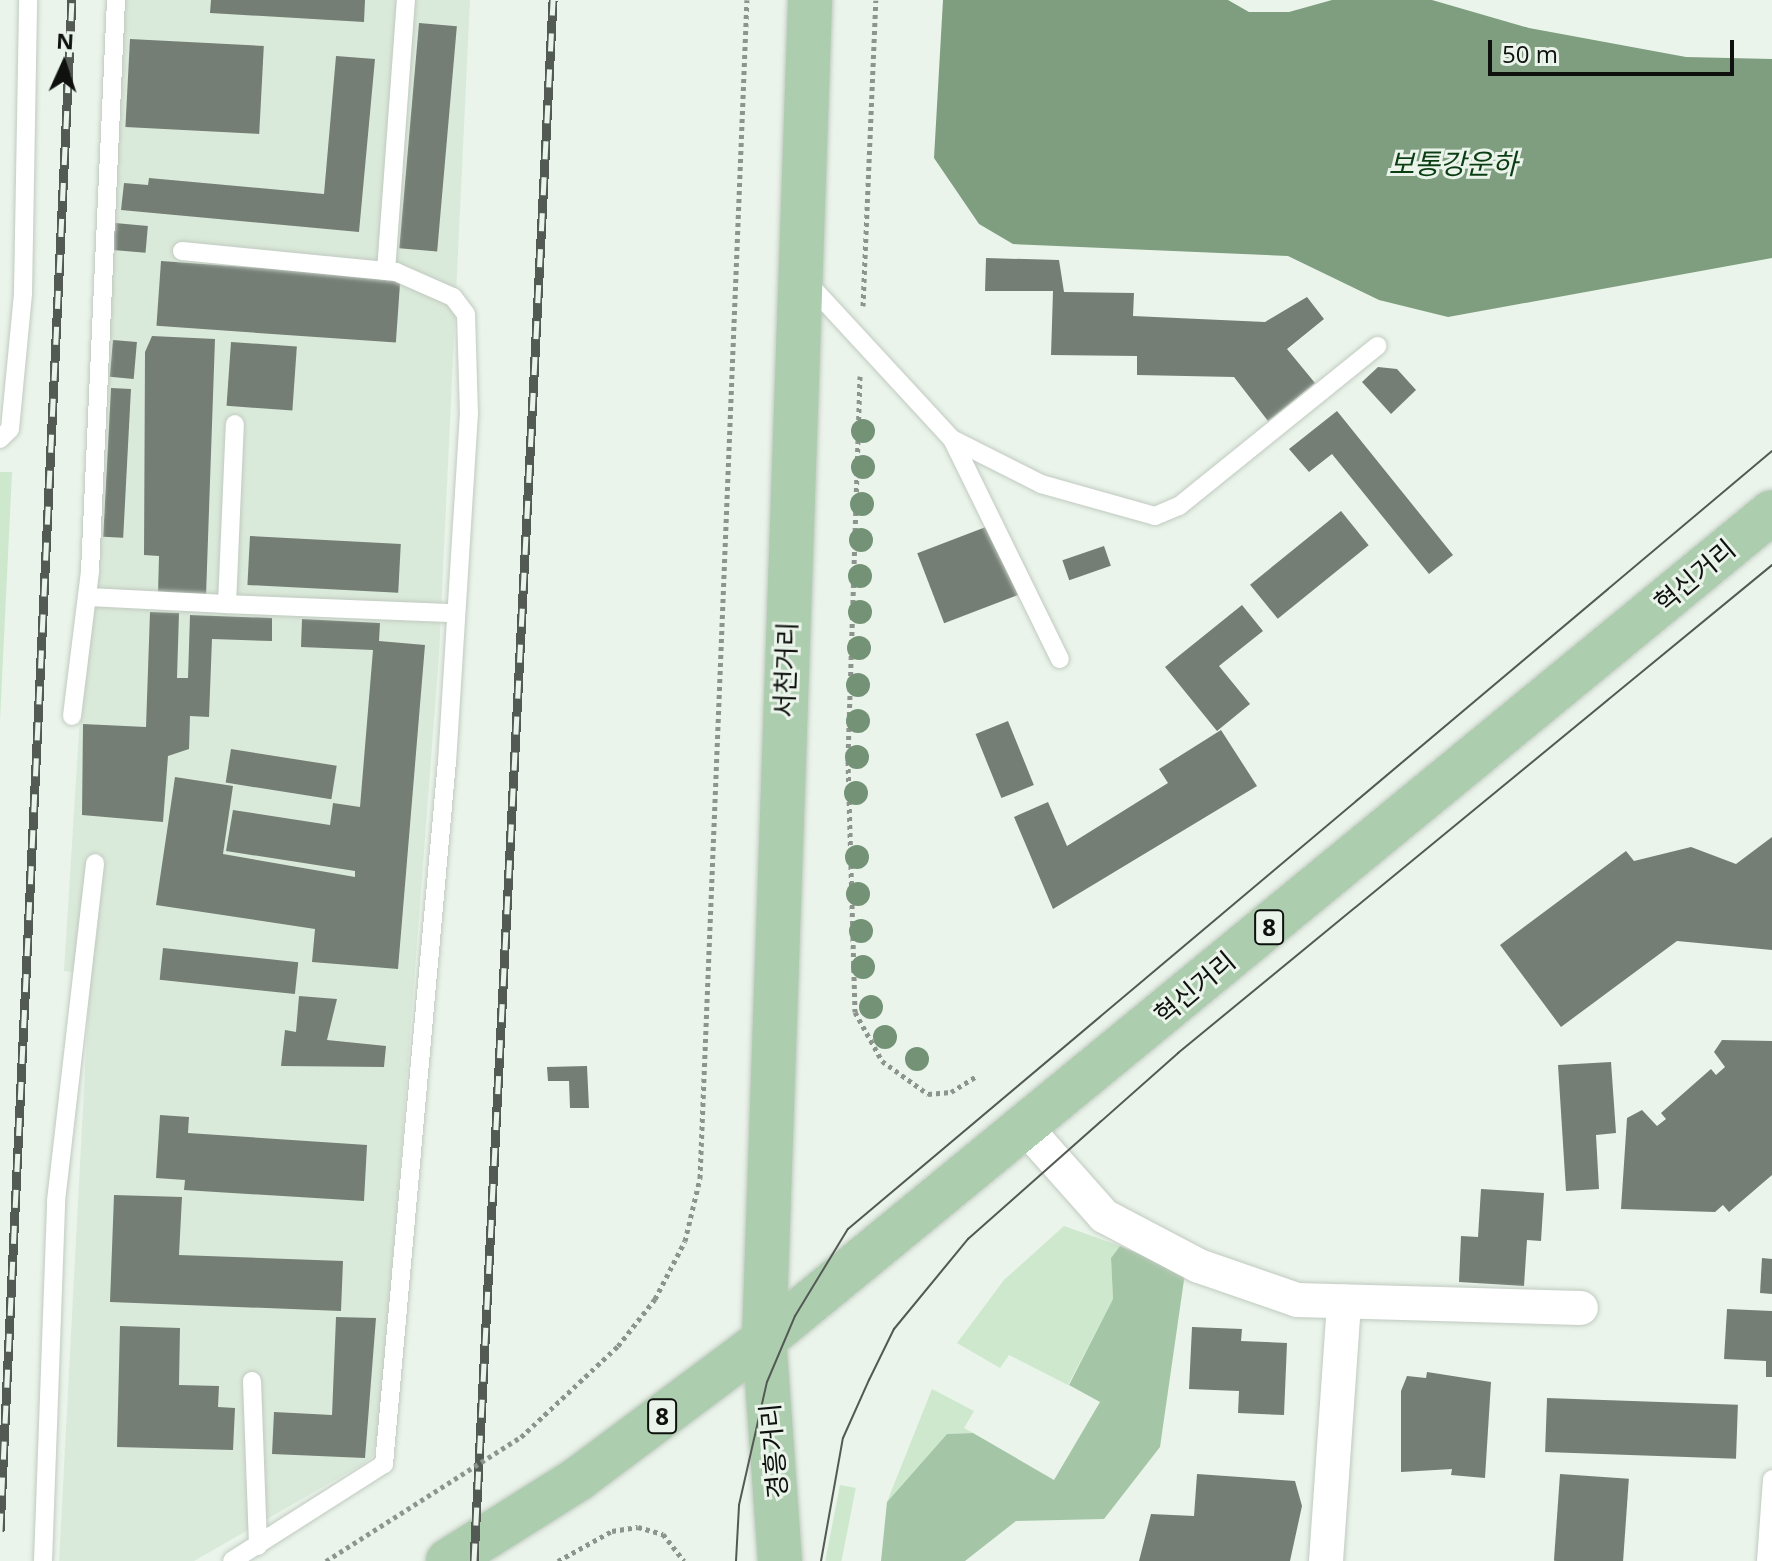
<!DOCTYPE html>
<html>
<head>
<meta charset="utf-8">
<style>
  body { margin:0 }
  #map { position:relative; width:1772px; height:1561px; overflow:hidden; background:#eaf4ea; font-family:"Open Sans","Noto Sans KR",sans-serif }
  div>[style] { position:absolute }
  [style*='--x'] { left:calc(var(--x)*1px); top:calc(var(--y)*1px); width:calc(var(--w)*1px); rotate:calc(var(--a)*1deg) }
  .built>* { inset:0; background:#daeada }
  .green>* { inset:0; background:#cde8cd; transform-origin:0 0 }
  .forest>* { inset:0; background:#a5c6a6 }
  .water>* { inset:0; background:#7f9e80 }
  .building>* { inset:0; background:#757e75; transform-origin:0 0 }
  .path>* { height:5px; margin-top:-2.5px; transform-origin:0; background:repeating-linear-gradient(90deg,#8d948d 0 4px,transparent 0 8px) }
  .roads { filter:drop-shadow(0 0 2px #c1cac1) drop-shadow(0 0 2px #c1cac1) }
  .service>* { height:18px; margin:-9px; padding:0 9px; transform-origin:9px; border-radius:9px; background:#fff }
  .minor>* { height:34px; margin:-17px; padding:0 17px; transform-origin:17px; border-radius:17px; background:#fff }
  .primary>* { height:44px; margin:-22px; padding:0 22px; transform-origin:22px; border-radius:22px; background:#adcdaf }
  .tram>* { height:2px; margin:-1px; padding:0 1px; transform-origin:1px; border-radius:1px; background:#535953 }
  .rail>* { height:9px; margin-top:-4.5px; transform-origin:0; background:repeating-linear-gradient(90deg,#eaf4ea 0 18px,#535953 0 36px); box-sizing:border-box; border-block:2px solid #535953 }
  .path-bridge>* { height:5px; margin-top:-2.5px; transform-origin:0; background:repeating-linear-gradient(90deg,#8d948d 0 4px,transparent 0 8px) }
  .trees>* { width:24px; height:24px; margin:-12px; border-radius:50%; background:#739276 }
  span { translate:-50% -50%; white-space:nowrap; text-align:center; line-height:1.15; -webkit-text-stroke:6px #eaf4ea; paint-order:stroke }
  .shield-label span { padding:2px 6px; background:#eaf4ea; border:2px solid; border-radius:6px; -webkit-text-stroke-width:0 }
  .shield-label { font-size:24px; color:#0e110e; font-weight:700 }
  .street-label { font-size:26px; color:#0e110e }
  .water-label { font-size:28px; color:#0b3d13; font-style:italic }
  .north { position:absolute; left:24px; top:24px; width:80px; height:80px; -webkit-text-stroke:6px #eaf4ea; paint-order:stroke; rotate:3deg; font-size:22px; font-weight:700; line-height:32px; text-align:center; color:#0e110e }
  .north::after { content:''; display:block; margin:auto; width:28px; height:36px; background:#0e110e; clip-path:polygon(50% 0,100% 100%,50% 72%,0 100%) }
  .scale { position:absolute; left:1488px; top:40px; width:246px; height:36px; box-sizing:border-box; border:4px solid #0e110e; border-top:0; padding-left:10px; font-size:24px; line-height:28px; white-space:nowrap; color:#0e110e; -webkit-text-stroke:6px #eaf4ea; paint-order:stroke }
</style>
</head>
<body>
<div id="map">
  <div class="built">
    <div style="clip-path:polygon(125px 0,470px 0,439px 655px,381px 1416px,373px 1456px,363px 1464px,194px 1561px,59px 1561px,90px 975px,64px 971px)"></div>
  </div>
  <div class="green">
    <div style="clip-path:polygon(0 472px,12px 472px,0 720px)"></div>
    <div style="clip-path:polygon(1064px 1226px,1120px 1246px,1111px 1258px,1113px 1299px,1068px 1385px,1009px 1355px,1000px 1368px,957px 1343px,1004px 1280px)"></div>
    <div style="clip-path:polygon(932px 1389px,974px 1411px,964px 1428px,973px 1433px,947px 1434px,887px 1502px)"></div>
    <div style="left:840px;top:1485px;width:16px;height:77px;rotate:11deg"></div>
  </div>
  <div class="forest">
    <div style="clip-path:polygon(1120px 1246px,1185px 1273px,1160px 1447px,1104px 1519px,1016px 1521px,965px 1561px,881px 1561px,887px 1502px,947px 1434px,973px 1433px,1054px 1480px,1100px 1402px,1069px 1385px,1113px 1299px,1111px 1258px)"></div>
  </div>
  <div class="water">
    <div style="clip-path:polygon(943px 0,1228px 0,1249px 12px,1289px 12px,1332px 0,1432px 0,1529px 28px,1686px 57px,1772px 59px,1772px 258px,1448px 317px,1379px 300px,1288px 256px,1013px 244px,979px 224px,934px 158px)"></div>
  </div>
  <div class="building">
    <div style="clip-path:polygon(211px 0,365px 0,364px 22px,210px 13px)"></div>
    <div style="left:419px;top:23px;width:38px;height:226px;rotate:5deg"></div>
    <div style="left:130px;top:39px;width:134px;height:88px;rotate:3deg"></div>
    <div style="clip-path:polygon(336px 56px,375px 59px,359px 232px,121px 210px,124px 183px,148px 185px,149px 178px,324px 194px)"></div>
    <div style="left:115px;top:223px;width:33px;height:27px;rotate:5deg"></div>
    <div style="clip-path:polygon(986px 258px,1059px 260px,1064px 292px,1134px 293px,1133px 316px,1265px 322px,1307px 297px,1324px 319px,1287px 349px,1315px 383px,1268px 421px,1234px 377px,1137px 375px,1137px 356px,1051px 355px,1053px 291px,985px 291px)"></div>
    <div style="left:161px;top:261px;width:240px;height:65px;rotate:4deg"></div>
    <div style="clip-path:polygon(152px 336px,215px 339px,206px 596px,158px 594px,159px 556px,144px 555px,145px 352px)"></div>
    <div style="left:113px;top:340px;width:24px;height:37px;rotate:5deg"></div>
    <div style="left:231px;top:342px;width:66px;height:64px;rotate:4deg"></div>
    <div style="clip-path:polygon(1378px 367px,1397px 369px,1416px 390px,1391px 414px,1362px 382px)"></div>
    <div style="left:111px;top:388px;width:20px;height:149px;rotate:3deg"></div>
    <div style="clip-path:polygon(1337px 411px,1453px 555px,1429px 574px,1332px 454px,1309px 472px,1289px 449px)"></div>
    <div style="left:1341px;top:511px;width:44px;height:117px;rotate:51deg"></div>
    <div style="left:991px;top:525px;width:75px;height:79px;rotate:69deg"></div>
    <div style="left:250px;top:536px;width:151px;height:49px;rotate:3deg"></div>
    <div style="left:1104px;top:546px;width:21px;height:44px;rotate:71deg"></div>
    <div style="clip-path:polygon(1242px 605px,1263px 631px,1219px 666px,1250px 704px,1217px 731px,1165px 667px)"></div>
    <div style="clip-path:polygon(150px 612px,179px 613px,177px 678px,188px 678px,190px 615px,272px 618px,272px 641px,212px 639px,209px 717px,190px 716px,189px 749px,168px 756px,163px 822px,82px 815px,83px 724px,146px 727px)"></div>
    <div style="clip-path:polygon(302px 619px,380px 623px,379px 641px,425px 645px,398px 969px,312px 962px,315px 929px,156px 905px,175px 777px,233px 786px,223px 854px,355px 877px,355px 871px,226px 851px,233px 810px,330px 825px,333px 803px,360px 807px,373px 650px,301px 647px)"></div>
    <div style="left:1008px;top:721px;width:69px;height:35px;rotate:68deg"></div>
    <div style="clip-path:polygon(1221px 730px,1257px 786px,1053px 909px,1014px 817px,1048px 802px,1067px 846px,1168px 783px,1159px 769px)"></div>
    <div style="left:231px;top:749px;width:107px;height:34px;rotate:9deg"></div>
    <div style="clip-path:polygon(1772px 837px,1772px 950px,1677px 941px,1561px 1027px,1500px 945px,1626px 851px,1634px 861px,1691px 847px,1736px 864px)"></div>
    <div style="left:163px;top:948px;width:136px;height:32px;rotate:6deg"></div>
    <div style="clip-path:polygon(299px 996px,337px 999px,327px 1040px,386px 1046px,384px 1067px,281px 1066px,285px 1030px,296px 1032px)"></div>
    <div style="clip-path:polygon(1722px 1040px,1772px 1041px,1772px 1175px,1729px 1212px,1723px 1205px,1715px 1212px,1621px 1209px,1627px 1118px,1642px 1110px,1657px 1126px,1666px 1119px,1661px 1113px,1711px 1069px,1716px 1075px,1725px 1067px,1714px 1052px)"></div>
    <div style="clip-path:polygon(1611px 1062px,1616px 1133px,1596px 1135px,1599px 1189px,1566px 1191px,1558px 1065px)"></div>
    <div style="clip-path:polygon(587px 1066px,589px 1108px,570px 1108px,569px 1081px,548px 1081px,547px 1067px)"></div>
    <div style="clip-path:polygon(160px 1115px,189px 1117px,188px 1133px,367px 1145px,364px 1201px,184px 1190px,185px 1180px,156px 1178px)"></div>
    <div style="clip-path:polygon(1481px 1189px,1544px 1193px,1541px 1241px,1527px 1240px,1524px 1286px,1459px 1282px,1461px 1236px,1478px 1237px)"></div>
    <div style="clip-path:polygon(114px 1195px,182px 1197px,179px 1255px,343px 1261px,341px 1311px,110px 1302px)"></div>
    <div style="clip-path:polygon(1762px 1258px,1772px 1259px,1772px 1294px,1760px 1293px)"></div>
    <div style="clip-path:polygon(1727px 1309px,1772px 1311px,1772px 1377px,1766px 1377px,1766px 1361px,1724px 1359px)"></div>
    <div style="clip-path:polygon(336px 1317px,376px 1318px,365px 1458px,272px 1454px,274px 1412px,332px 1415px)"></div>
    <div style="clip-path:polygon(120px 1326px,180px 1328px,179px 1385px,219px 1386px,218px 1407px,235px 1408px,233px 1450px,117px 1447px)"></div>
    <div style="clip-path:polygon(1192px 1327px,1242px 1329px,1241px 1341px,1287px 1343px,1284px 1415px,1238px 1413px,1239px 1391px,1189px 1389px)"></div>
    <div style="clip-path:polygon(1427px 1372px,1491px 1382px,1485px 1478px,1451px 1475px,1452px 1469px,1401px 1472px,1401px 1391px,1407px 1376px,1426px 1378px)"></div>
    <div style="left:1547px;top:1398px;width:191px;height:54px;rotate:2deg"></div>
    <div style="clip-path:polygon(1197px 1474px,1295px 1481px,1302px 1506px,1290px 1561px,1139px 1561px,1151px 1514px,1194px 1516px)"></div>
    <div style="left:1560px;top:1474px;width:69px;height:87px;rotate:4deg"></div>
  </div>
  <div class="path">
    <div style="--x:863;--y:306;--w:306;--a:-87.6"></div>
    <div style="--x:860;--y:376;--w:385;--a:91.8"></div>
    <div style="--x:848;--y:761;--w:251;--a:88.4"></div>
    <div style="--x:855;--y:1012;--w:56;--a:61.1"></div>
    <div style="--x:882;--y:1061;--w:57;--a:35.7"></div>
    <div style="--x:928;--y:1094;--w:23;--a:-5"></div>
    <div style="--x:951;--y:1092;--w:31;--a:-32"></div>
    <div style="--x:521;--y:1437;--w:133;--a:-43.2"></div>
    <div style="--x:618;--y:1346;--w:60;--a:-51.8"></div>
    <div style="--x:655;--y:1299;--w:65;--a:-62.7"></div>
    <div style="--x:685;--y:1241;--w:65;--a:-76.6"></div>
    <div style="--x:700;--y:1178;--w:1179;--a:-87.72"></div>
    <div style="--x:558;--y:1561;--w:62;--a:-29.1"></div>
    <div style="--x:612;--y:1531;--w:26;--a:-9"></div>
    <div style="--x:638;--y:1527;--w:26;--a:16"></div>
    <div style="--x:663;--y:1534;--w:34;--a:52"></div>
  </div>
  <div class="roads">
    <div class="service">
      <div style="--x:182;--y:251;--w:215;--a:5.6"></div>
      <div style="--x:396;--y:272;--w:62;--a:23.7"></div>
      <div style="--x:453;--y:297;--w:21;--a:53"></div>
      <div style="--x:466;--y:314;--w:99;--a:88.3"></div>
      <div style="--x:469;--y:413;--w:349;--a:93.6"></div>
      <div style="--x:447;--y:761;--w:706;--a:95.12"></div>
      <div style="--x:384;--y:1464;--w:180;--a:147.5"></div>
      <div style="--x:386;--y:271;--w:272;--a:-85.8"></div>
      <div style="--x:807;--y:282;--w:214;--a:47.3"></div>
      <div style="--x:952;--y:439;--w:100;--a:26.8"></div>
      <div style="--x:1041;--y:484;--w:118;--a:15.7"></div>
      <div style="--x:1155;--y:516;--w:26;--a:-23"></div>
      <div style="--x:1179;--y:506;--w:255;--a:-38.9"></div>
      <div style="--x:0;--y:439;--w:14;--a:-45"></div>
      <div style="--x:10;--y:429;--w:137;--a:-84.5"></div>
      <div style="--x:23;--y:293;--w:293;--a:-89"></div>
      <div style="--x:952;--y:439;--w:245;--a:63.9"></div>
      <div style="--x:88;--y:597;--w:139;--a:2.9"></div>
      <div style="--x:227;--y:604;--w:180;--a:-87.5"></div>
      <div style="--x:227;--y:604;--w:225;--a:2.3"></div>
      <div style="--x:72;--y:716;--w:146;--a:-82.9"></div>
      <div style="--x:90;--y:571;--w:572;--a:-87.39"></div>
      <div style="--x:252;--y:1381;--w:165;--a:87.9"></div>
      <div style="--x:43;--y:1561;--w:360;--a:-87.9"></div>
      <div style="--x:56;--y:1201;--w:340;--a:-83.4"></div>
      <div style="--x:1766;--y:1561;--w:82;--a:-85.8"></div>
    </div>
    <div class="minor">
      <div style="--x:1026;--y:1128;--w:118;--a:48.4"></div>
      <div style="--x:1104;--y:1216;--w:107;--a:27.8"></div>
      <div style="--x:1199;--y:1266;--w:104;--a:19.1"></div>
      <div style="--x:1297;--y:1300;--w:284;--a:1.6"></div>
      <div style="--x:1326;--y:1561;--w:260;--a:-86"></div>
    </div>
    <div class="primary">
      <div style="--x:448;--y:1561;--w:154;--a:-32.2"></div>
      <div style="--x:578;--y:1479;--w:232;--a:-36.8"></div>
      <div style="--x:764;--y:1340;--w:1304;--a:-39.4"></div>
      <div style="--x:780;--y:1561;--w:222;--a:-94.1"></div>
      <div style="--x:764;--y:1340;--w:1341;--a:-88.03"></div>
    </div>
  </div>
  <div class="tram">
    <div style="--x:736;--y:1561;--w:56;--a:-86.9"></div>
    <div style="--x:739;--y:1505;--w:126;--a:-77.2"></div>
    <div style="--x:767;--y:1382;--w:72;--a:-67"></div>
    <div style="--x:795;--y:1316;--w:102;--a:-58.7"></div>
    <div style="--x:848;--y:1229;--w:1208;--a:-40.1"></div>
    <div style="--x:821;--y:1561;--w:125;--a:-79.9"></div>
    <div style="--x:843;--y:1438;--w:64;--a:-65.9"></div>
    <div style="--x:869;--y:1380;--w:57;--a:-63.9"></div>
    <div style="--x:894;--y:1329;--w:117;--a:-50.6"></div>
    <div style="--x:968;--y:1239;--w:281;--a:-41.5"></div>
    <div style="--x:1178;--y:1053;--w:769;--a:-39.4"></div>
  </div>
  <div class="rail">
    <div style="--x:0;--y:1531;--w:1533;--a:-87.31"></div>
    <div style="--x:474;--y:1561;--w:1563;--a:-87.1"></div>
  </div>
  <div class="path-bridge">
    <div style="--x:326;--y:1561;--w:231;--a:-32.5"></div>
  </div>
  <div class="trees">
    <div style="left:863px;top:431px"></div>
    <div style="left:863px;top:467px"></div>
    <div style="left:862px;top:504px"></div>
    <div style="left:861px;top:540px"></div>
    <div style="left:860px;top:576px"></div>
    <div style="left:860px;top:612px"></div>
    <div style="left:859px;top:648px"></div>
    <div style="left:858px;top:685px"></div>
    <div style="left:858px;top:721px"></div>
    <div style="left:857px;top:757px"></div>
    <div style="left:856px;top:793px"></div>
    <div style="left:857px;top:857px"></div>
    <div style="left:858px;top:894px"></div>
    <div style="left:861px;top:931px"></div>
    <div style="left:863px;top:967px"></div>
    <div style="left:871px;top:1007px"></div>
    <div style="left:885px;top:1037px"></div>
    <div style="left:917px;top:1059px"></div>
  </div>
  <div class="shield-label">
    <span style="left:1269px;top:927px">8</span>
    <span style="left:662px;top:1416px">8</span>
  </div>
  <div class="street-label">
    <span style="left:1695px;top:576px;rotate:-40deg">혁신거리</span>
    <span style="left:786px;top:670px;rotate:-88deg">서천거리</span>
    <span style="left:1195px;top:988px;rotate:-40deg">혁신거리</span>
    <span style="left:774px;top:1451px;rotate:-95deg">경흥거리</span>
  </div>
  <div class="water-label">
    <span style="left:1453px;top:163px">보통강운하</span>
  </div>
  <div class="north">N</div>
  <div class="scale">50 m</div>
</div>
</body>
</html>
